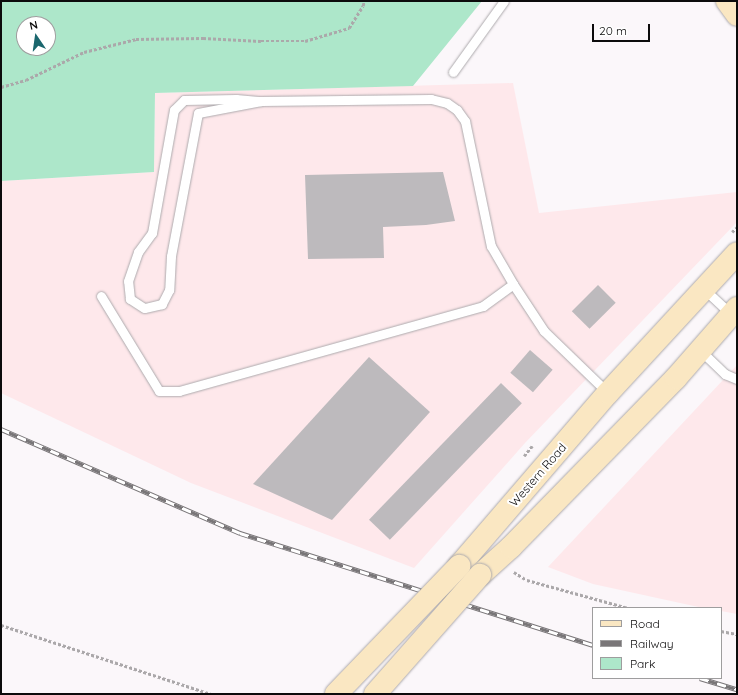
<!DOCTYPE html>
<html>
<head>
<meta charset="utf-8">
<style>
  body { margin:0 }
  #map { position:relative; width:738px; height:695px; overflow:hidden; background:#fbf7fa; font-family:Quicksand,sans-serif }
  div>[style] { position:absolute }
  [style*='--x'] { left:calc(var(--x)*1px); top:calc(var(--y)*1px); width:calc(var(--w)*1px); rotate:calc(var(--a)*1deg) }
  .commercial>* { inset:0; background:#fee8eb }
  .green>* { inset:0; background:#ade7ca }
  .building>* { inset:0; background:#bdbabd; transform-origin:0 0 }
  .path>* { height:2.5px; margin-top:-1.25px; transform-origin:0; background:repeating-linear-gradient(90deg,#aba8aa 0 3px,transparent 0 5px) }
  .roads { filter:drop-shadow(0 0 1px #adaaad) drop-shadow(0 0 1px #adaaad) }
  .lane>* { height:9px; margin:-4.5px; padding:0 4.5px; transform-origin:4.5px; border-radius:4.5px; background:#fff }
  .secondary>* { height:22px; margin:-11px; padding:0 11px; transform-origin:11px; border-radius:11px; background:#fae7c2 }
  .rail>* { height:4.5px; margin-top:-2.25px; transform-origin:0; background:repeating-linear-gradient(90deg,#fff 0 9px,#797678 0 18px); box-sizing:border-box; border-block:1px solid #797678 }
  .bridges { filter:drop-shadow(0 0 1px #adaaad) drop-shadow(0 0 1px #adaaad) }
  .secondary-bridge>* { height:22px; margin:-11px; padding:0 11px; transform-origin:11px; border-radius:11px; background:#fae7c2 }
  span { translate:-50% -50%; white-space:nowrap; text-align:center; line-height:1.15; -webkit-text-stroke:4px #fff; paint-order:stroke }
  .street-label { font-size:12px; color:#0c0b0c }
  .frame { position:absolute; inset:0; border:2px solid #0c0b0c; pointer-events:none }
  .legend { position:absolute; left:592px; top:607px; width:130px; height:72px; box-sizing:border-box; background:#fff; border:1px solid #9e9d9e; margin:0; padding:5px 7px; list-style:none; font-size:12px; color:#0c0b0c }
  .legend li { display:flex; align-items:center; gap:8px; height:20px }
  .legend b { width:20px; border:1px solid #9e9d9e }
  .north { position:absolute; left:16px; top:16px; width:40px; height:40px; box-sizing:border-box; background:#fff; border:1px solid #9e9d9e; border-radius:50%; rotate:347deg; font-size:11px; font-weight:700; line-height:16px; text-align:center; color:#0c0b0c }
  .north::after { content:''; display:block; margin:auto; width:14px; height:18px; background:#1b676e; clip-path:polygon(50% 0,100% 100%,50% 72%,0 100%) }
  .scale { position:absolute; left:592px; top:24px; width:58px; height:18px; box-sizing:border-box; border:2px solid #0c0b0c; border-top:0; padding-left:5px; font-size:12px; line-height:14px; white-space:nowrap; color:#0c0b0c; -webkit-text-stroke:3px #fff; paint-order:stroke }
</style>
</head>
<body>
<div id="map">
  <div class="commercial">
    <div style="clip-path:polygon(513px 83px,539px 213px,737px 192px,737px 222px,525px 443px,414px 568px,191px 483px,1px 393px,1px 181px,154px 172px,155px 93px)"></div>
    <div style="clip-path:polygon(737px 365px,737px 614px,721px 611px,721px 608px,703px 608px,593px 584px,548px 567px)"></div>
  </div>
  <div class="green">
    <div style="clip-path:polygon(evenodd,1px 1px,482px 1px,413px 86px,155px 93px,154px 172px,1px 181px,1px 1px,24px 24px,48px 24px,48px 48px,24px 48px,24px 24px)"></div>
  </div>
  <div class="building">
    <div style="clip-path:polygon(443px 172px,455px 221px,426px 225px,383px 227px,384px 258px,308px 259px,305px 175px)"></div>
    <div style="left:598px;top:285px;width:25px;height:37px;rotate:45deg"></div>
    <div style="left:530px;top:350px;width:30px;height:30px;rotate:41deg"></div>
    <div style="clip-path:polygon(369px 357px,430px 412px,332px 520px,253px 484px)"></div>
    <div style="left:501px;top:383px;width:29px;height:190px;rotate:44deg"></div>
  </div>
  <div class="path">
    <div style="--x:1;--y:87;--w:26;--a:-16"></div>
    <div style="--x:26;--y:80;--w:64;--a:-25.8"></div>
    <div style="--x:84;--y:52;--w:54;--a:-14"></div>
    <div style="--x:136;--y:39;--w:67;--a:-0.9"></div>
    <div style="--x:203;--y:38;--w:58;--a:3"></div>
    <div style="--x:261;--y:41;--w:44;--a:0"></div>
    <div style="--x:305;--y:41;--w:46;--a:-16.5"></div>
    <div style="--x:349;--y:28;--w:26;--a:-58"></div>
    <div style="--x:363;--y:6;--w:5;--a:-79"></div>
    <div style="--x:732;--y:232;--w:7;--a:-45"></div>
    <div style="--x:524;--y:456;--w:13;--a:-51"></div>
    <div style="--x:514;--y:572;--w:15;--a:32"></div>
    <div style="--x:527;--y:580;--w:105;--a:15.5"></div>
    <div style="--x:1;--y:625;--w:221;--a:18.2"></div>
    <div style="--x:721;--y:631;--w:16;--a:11"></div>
  </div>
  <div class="roads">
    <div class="lane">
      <div style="--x:453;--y:72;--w:87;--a:-54.3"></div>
      <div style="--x:261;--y:101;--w:64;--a:169.2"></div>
      <div style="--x:198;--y:113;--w:146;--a:100.7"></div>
      <div style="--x:171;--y:256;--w:34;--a:93"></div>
      <div style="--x:169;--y:290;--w:16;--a:117"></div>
      <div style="--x:162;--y:304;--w:18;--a:167"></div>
      <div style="--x:144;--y:308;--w:17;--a:-147"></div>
      <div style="--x:130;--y:299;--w:18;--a:-96"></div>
      <div style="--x:128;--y:281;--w:31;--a:-71"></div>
      <div style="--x:138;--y:252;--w:24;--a:-54"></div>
      <div style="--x:152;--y:233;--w:125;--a:-79.9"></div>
      <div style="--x:174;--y:110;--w:14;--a:-45"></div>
      <div style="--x:184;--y:100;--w:52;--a:-1.1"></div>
      <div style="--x:236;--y:99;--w:25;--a:5"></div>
      <div style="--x:261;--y:101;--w:170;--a:-0.7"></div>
      <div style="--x:431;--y:99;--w:16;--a:14"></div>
      <div style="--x:447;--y:103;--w:12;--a:35"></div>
      <div style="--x:457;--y:110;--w:14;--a:54"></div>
      <div style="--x:465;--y:121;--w:128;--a:78.3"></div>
      <div style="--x:491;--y:246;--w:44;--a:59.9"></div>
      <div style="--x:513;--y:284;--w:56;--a:56.6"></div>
      <div style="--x:544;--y:331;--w:89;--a:44.1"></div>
      <div style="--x:704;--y:289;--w:38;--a:43"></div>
      <div style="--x:101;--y:296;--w:111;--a:58.6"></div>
      <div style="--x:159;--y:391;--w:20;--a:0"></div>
      <div style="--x:179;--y:391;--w:316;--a:-15.6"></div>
      <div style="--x:483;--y:306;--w:37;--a:-36"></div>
      <div style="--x:700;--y:350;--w:35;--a:44"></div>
      <div style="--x:725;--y:374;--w:13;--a:23"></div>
    </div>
    <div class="secondary">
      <div style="--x:727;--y:1;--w:17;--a:54"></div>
      <div style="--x:459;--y:566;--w:228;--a:-49.3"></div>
      <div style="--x:608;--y:393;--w:190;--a:-47.3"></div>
      <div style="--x:480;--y:575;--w:42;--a:-42.1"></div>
      <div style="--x:511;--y:547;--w:236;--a:-45.7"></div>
      <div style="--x:676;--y:378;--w:93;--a:-48.9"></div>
    </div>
  </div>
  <div class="rail">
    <div style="--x:1;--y:429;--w:261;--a:23.5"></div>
    <div style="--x:240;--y:533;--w:370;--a:17.6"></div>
    <div style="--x:700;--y:678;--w:39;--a:17"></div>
  </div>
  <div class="bridges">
    <div class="secondary-bridge">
      <div style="--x:336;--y:694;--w:178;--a:-46.1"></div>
      <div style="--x:375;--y:694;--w:159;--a:-48.6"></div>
    </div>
  </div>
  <div class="street-label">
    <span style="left:538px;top:475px;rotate:-49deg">Western Road</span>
  </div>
  <div class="frame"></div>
  <ul class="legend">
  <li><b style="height:5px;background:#fae7c2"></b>Road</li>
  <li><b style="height:5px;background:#797678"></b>Railway</li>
  <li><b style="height:11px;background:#ade7ca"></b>Park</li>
  </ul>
  <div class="north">N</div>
  <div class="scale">20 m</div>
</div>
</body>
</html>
